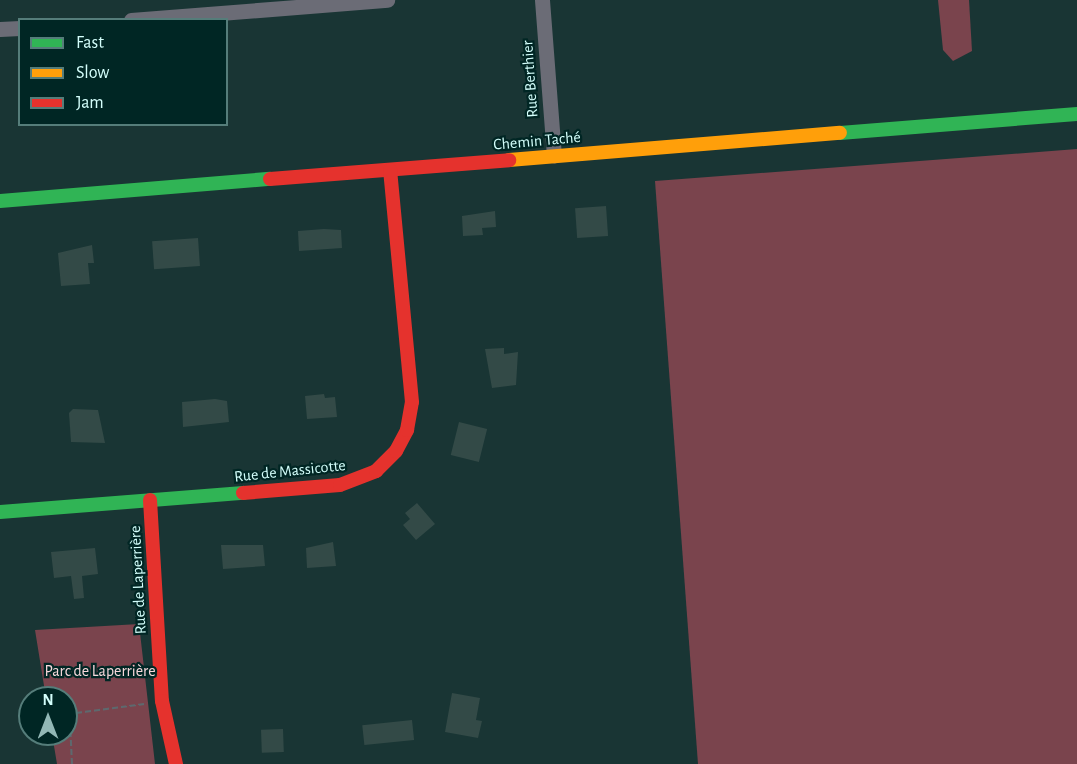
<!DOCTYPE html>
<html>
<head>
<meta charset="utf-8">
<style>
  body { margin:0 }
  #map { position:relative; width:1077px; height:764px; overflow:hidden; background:#193534; font-family:"Alegreya Sans",sans-serif }
  div>[style] { position:absolute }
  [style*='--x'] { left:calc(var(--x)*1px); top:calc(var(--y)*1px); width:calc(var(--w)*1px); rotate:calc(var(--a)*1deg) }
  .green>* { inset:0; background:#7a444d }
  .building>* { inset:0; background:#334a47; transform-origin:0 0 }
  .path>* { height:2px; margin-top:-1px; transform-origin:0; background:repeating-linear-gradient(90deg,#5d696e 0 6px,transparent 0 9px) }
  .street>* { height:15px; margin:-7.5px; padding:0 7.5px; transform-origin:7.5px; border-radius:7.5px; background:#6b6c76 }
  .fast>* { height:14px; margin:-7px; padding:0 7px; transform-origin:7px; border-radius:7px; background:#30b455 }
  .slow>* { height:14px; margin:-7px; padding:0 7px; transform-origin:7px; border-radius:7px; background:#ff9f0a }
  .jam>* { height:14px; margin:-7px; padding:0 7px; transform-origin:7px; border-radius:7px; background:#e5322d }
  span { translate:-50% -50%; white-space:nowrap; text-align:center; line-height:1.15; -webkit-text-stroke:4.5px #002624; paint-order:stroke }
  .street-label { font-size:16px; color:#d4fffc }
  .park-label { font-size:16px; color:#f7d8db }
  .legend { position:absolute; left:18px; top:18px; width:210px; height:108px; box-sizing:border-box; background:#002624; border:2px solid #557d7a; margin:0; padding:8px 10px; list-style:none; font-size:18px; color:#d4fffc }
  .legend li { display:flex; align-items:center; gap:12px; height:30px }
  .legend b { width:30px; border:2px solid #557d7a }
  .north { position:absolute; left:18px; top:686px; width:60px; height:60px; box-sizing:border-box; background:#002624; border:2px solid #557d7a; border-radius:50%; rotate:0deg; font-size:16px; font-weight:700; line-height:24px; text-align:center; color:#d4fffc }
  .north::after { content:''; display:block; margin:auto; width:21px; height:27px; background:#93b8b6; clip-path:polygon(50% 0,100% 100%,50% 72%,0 100%) }
</style>
</head>
<body>
<div id="map">
  <div class="green">
    <div style="clip-path:polygon(938px 0,969px 0,972px 51px,953px 61px,943px 50px)"></div>
    <div style="clip-path:polygon(1077px 149px,1077px 764px,698px 764px,655px 181px)"></div>
    <div style="clip-path:polygon(139px 624px,155px 764px,57px 764px,52px 734px,66px 734px,66px 698px,46px 698px,35px 630px)"></div>
  </div>
  <div class="building">
    <div style="left:606px;top:206px;width:30px;height:31px;rotate:86deg"></div>
    <div style="clip-path:polygon(495px 211px,496px 227px,482px 228px,483px 235px,463px 236px,462px 216px)"></div>
    <div style="clip-path:polygon(324px 229px,341px 230px,342px 248px,299px 251px,298px 231px)"></div>
    <div style="left:198px;top:238px;width:28px;height:46px;rotate:86deg"></div>
    <div style="clip-path:polygon(92px 245px,94px 263px,88px 263px,90px 284px,61px 286px,58px 253px)"></div>
    <div style="clip-path:polygon(504px 348px,504px 354px,518px 352px,516px 385px,492px 388px,485px 349px)"></div>
    <div style="clip-path:polygon(324px 394px,325px 398px,335px 397px,337px 417px,307px 419px,305px 396px)"></div>
    <div style="clip-path:polygon(215px 399px,227px 401px,229px 422px,183px 427px,182px 402px)"></div>
    <div style="clip-path:polygon(73px 409px,98px 410px,105px 443px,71px 442px,69px 413px)"></div>
    <div style="left:459px;top:422px;width:29px;height:34px;rotate:14deg"></div>
    <div style="clip-path:polygon(417px 503px,435px 524px,416px 540px,403px 525px,410px 519px,405px 513px)"></div>
    <div style="clip-path:polygon(333px 542px,336px 566px,307px 568px,306px 548px)"></div>
    <div style="clip-path:polygon(221px 545px,263px 545px,265px 566px,223px 569px)"></div>
    <div style="clip-path:polygon(95px 548px,98px 574px,82px 576px,84px 598px,74px 599px,71px 576px,54px 578px,51px 552px)"></div>
    <div style="clip-path:polygon(452px 693px,480px 698px,476px 720px,482px 721px,478px 738px,445px 732px)"></div>
    <div style="left:412px;top:720px;width:20px;height:50px;rotate:84deg"></div>
    <div style="left:283px;top:729px;width:23px;height:22px;rotate:88deg"></div>
  </div>
  <div class="path">
    <div style="--x:72;--y:764;--w:41;--a:-92.8"></div>
    <div style="--x:70;--y:723;--w:12;--a:-59"></div>
    <div style="--x:76;--y:713;--w:69;--a:-7.5"></div>
  </div>
  <div class="street">
    <div style="--x:542;--y:0;--w:156;--a:85.6"></div>
    <div style="--x:131;--y:20;--w:257;--a:-4.5"></div>
    <div style="--x:0;--y:29;--w:20;--a:-3"></div>
  </div>
  <div class="fast">
    <div style="--x:840;--y:133;--w:238;--a:-4.6"></div>
    <div style="--x:0;--y:201;--w:271;--a:-4.7"></div>
    <div style="--x:0;--y:512;--w:244;--a:-4.5"></div>
  </div>
  <div class="slow">
    <div style="--x:509;--y:160;--w:332;--a:-4.7"></div>
  </div>
  <div class="jam">
    <div style="--x:270;--y:179;--w:240;--a:-4.5"></div>
    <div style="--x:243;--y:493;--w:97;--a:-4.7"></div>
    <div style="--x:340;--y:485;--w:39;--a:-21"></div>
    <div style="--x:376;--y:471;--w:28;--a:-45"></div>
    <div style="--x:396;--y:451;--w:24;--a:-62"></div>
    <div style="--x:407;--y:430;--w:28;--a:-80"></div>
    <div style="--x:412;--y:402;--w:233;--a:-95.4"></div>
    <div style="--x:150;--y:500;--w:201;--a:86.6"></div>
    <div style="--x:162;--y:701;--w:65;--a:77.5"></div>
  </div>
  <div class="street-label">
    <span style="left:530px;top:79px;rotate:-94deg">Rue Berthier</span>
    <span style="left:537px;top:141px;rotate:-5deg">Chemin Taché</span>
    <span style="left:290px;top:471px;rotate:-6deg">Rue de Massicotte</span>
    <span style="left:138px;top:580px;rotate:-93deg">Rue de Laperrière</span>
  </div>
  <div class="park-label">
    <span style="left:100px;top:671px">Parc de Laperrière</span>
  </div>
  <ul class="legend">
  <li><b style="height:8px;background:#30b455"></b>Fast</li>
  <li><b style="height:8px;background:#ff9f0a"></b>Slow</li>
  <li><b style="height:8px;background:#e5322d"></b>Jam</li>
  </ul>
  <div class="north">N</div>
</div>
</body>
</html>
